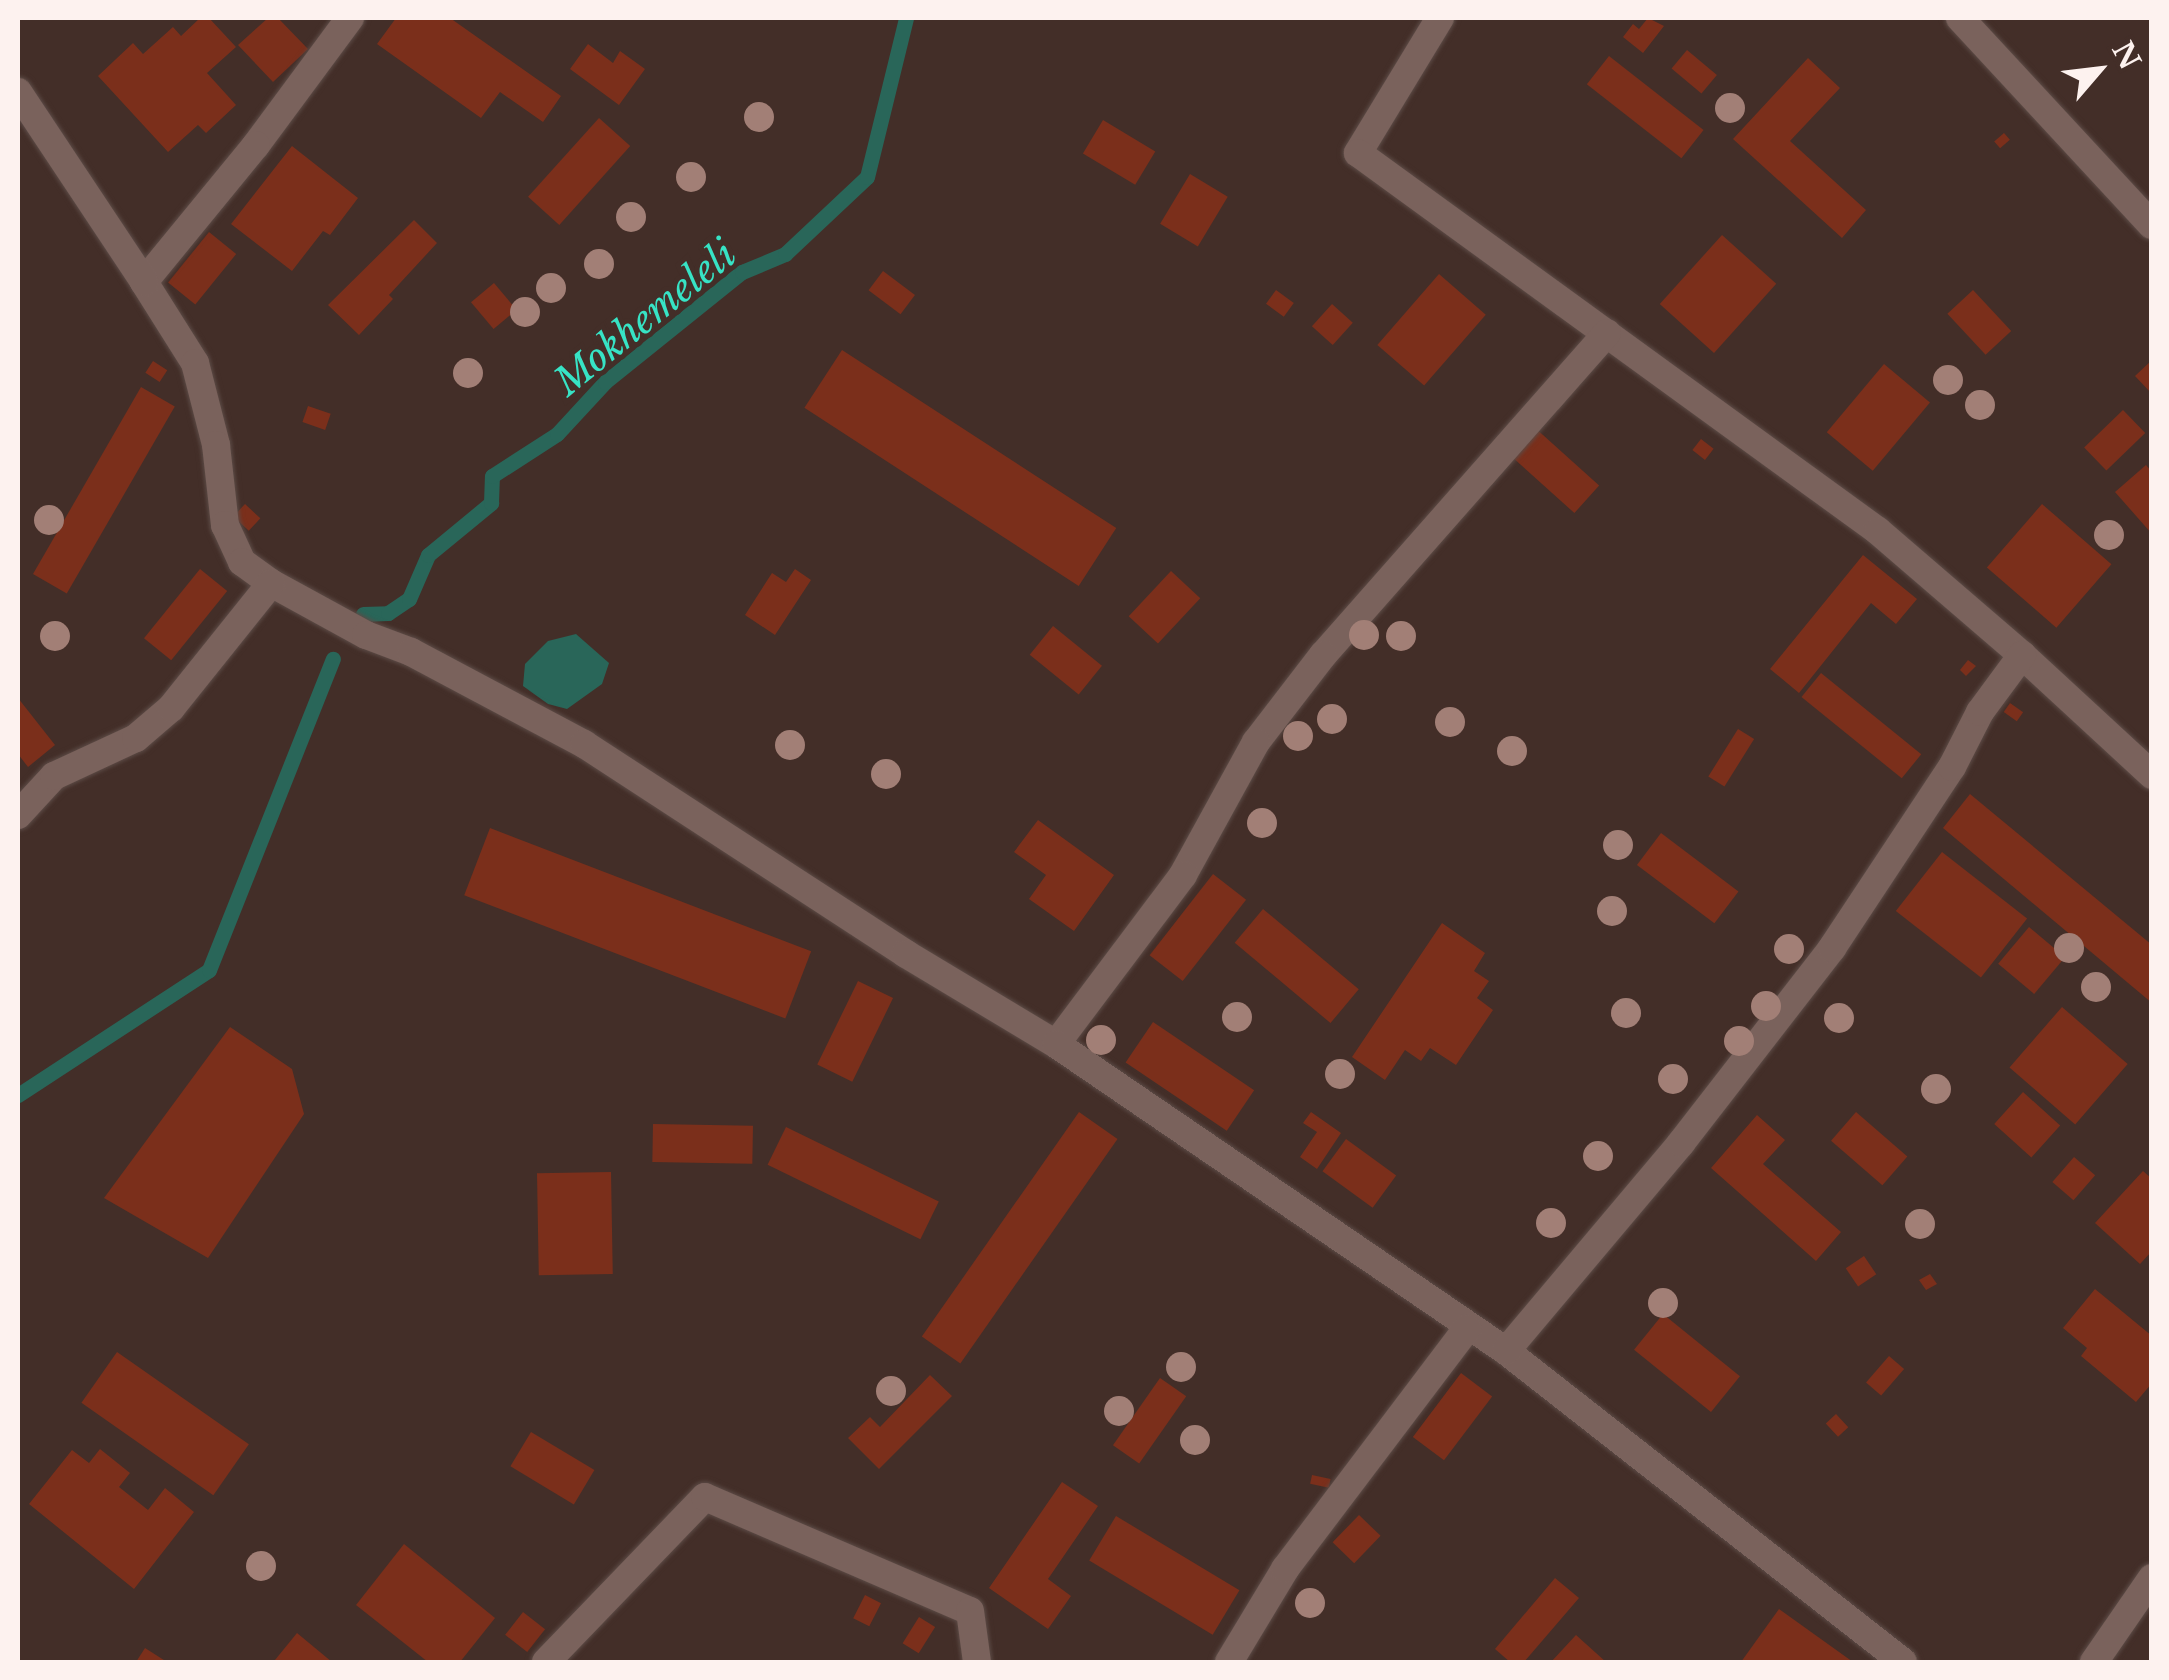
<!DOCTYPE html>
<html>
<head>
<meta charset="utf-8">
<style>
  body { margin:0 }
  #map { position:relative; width:2169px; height:1680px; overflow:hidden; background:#432e28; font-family:"Libre Baskerville",serif }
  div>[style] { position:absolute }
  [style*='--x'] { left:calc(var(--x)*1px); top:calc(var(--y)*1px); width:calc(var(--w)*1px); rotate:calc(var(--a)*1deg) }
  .water>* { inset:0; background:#296659 }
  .stream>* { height:15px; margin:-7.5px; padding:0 7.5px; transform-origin:7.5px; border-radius:7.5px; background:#296659 }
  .building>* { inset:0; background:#7b2f1b; transform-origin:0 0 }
  .roads { filter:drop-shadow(0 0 2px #5c4b46) drop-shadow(0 0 2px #5c4b46) }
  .minor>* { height:28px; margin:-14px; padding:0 14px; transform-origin:14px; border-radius:14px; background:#7a625c }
  .trees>* { width:30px; height:30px; margin:-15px; border-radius:50%; background:#a27f76 }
  span { translate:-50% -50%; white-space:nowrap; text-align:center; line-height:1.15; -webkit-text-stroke:10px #432e28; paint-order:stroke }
  .water-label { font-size:38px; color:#37e3c5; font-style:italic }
  .frame { position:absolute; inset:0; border:20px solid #fdf2ef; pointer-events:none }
  .north { position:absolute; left:2049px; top:20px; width:100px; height:100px; -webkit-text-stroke:8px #432e28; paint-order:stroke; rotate:62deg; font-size:28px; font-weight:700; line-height:40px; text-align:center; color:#fdf2ef }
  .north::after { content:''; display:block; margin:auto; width:35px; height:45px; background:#fdf2ef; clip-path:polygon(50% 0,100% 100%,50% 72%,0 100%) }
</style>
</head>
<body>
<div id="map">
  <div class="water">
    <div style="clip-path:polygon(576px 634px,609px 663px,602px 684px,567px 709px,548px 704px,523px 686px,525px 664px,548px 641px)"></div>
  </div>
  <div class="stream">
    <div style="--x:363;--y:614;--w:25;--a:-2"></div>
    <div style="--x:388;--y:613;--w:25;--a:-34"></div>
    <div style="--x:409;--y:599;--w:48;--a:-66.6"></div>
    <div style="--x:428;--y:555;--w:82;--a:-39.5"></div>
    <div style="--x:491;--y:503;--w:27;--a:-88"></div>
    <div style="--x:492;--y:476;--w:77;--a:-32.9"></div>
    <div style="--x:557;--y:434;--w:71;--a:-47.3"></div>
    <div style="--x:605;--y:382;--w:176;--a:-38.8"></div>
    <div style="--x:742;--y:272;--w:47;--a:-22.7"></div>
    <div style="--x:785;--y:254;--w:112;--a:-43.2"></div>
    <div style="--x:867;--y:177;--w:164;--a:-76.2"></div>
    <div style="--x:18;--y:1095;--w:228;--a:-33.2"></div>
    <div style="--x:209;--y:970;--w:335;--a:-68.3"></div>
  </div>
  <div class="building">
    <div style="clip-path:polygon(200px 18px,209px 18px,236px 47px,207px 73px,236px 105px,206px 133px,198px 125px,168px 152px,98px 76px,133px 43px,143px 54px,173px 27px,181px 36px)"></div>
    <div style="clip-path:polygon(268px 18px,278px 18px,308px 49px,273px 82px,238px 45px)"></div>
    <div style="clip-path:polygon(396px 18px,450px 18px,561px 96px,543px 122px,500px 92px,481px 118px,377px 44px)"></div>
    <div style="clip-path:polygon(1648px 18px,1664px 26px,1643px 53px,1623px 37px,1633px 24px,1639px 29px)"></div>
    <div style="clip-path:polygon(588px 44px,613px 63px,620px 51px,645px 69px,619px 105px,570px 69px)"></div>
    <div style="left:1687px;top:50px;width:39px;height:24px;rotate:40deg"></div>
    <div style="left:1609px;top:56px;width:120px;height:36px;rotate:38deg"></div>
    <div style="clip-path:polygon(1808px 58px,1840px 88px,1790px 141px,1866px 210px,1842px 238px,1733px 139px)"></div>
    <div style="left:599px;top:118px;width:42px;height:106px;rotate:42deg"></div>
    <div style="left:1103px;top:120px;width:61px;height:39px;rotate:31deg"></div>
    <div style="left:2004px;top:133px;width:9px;height:13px;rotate:49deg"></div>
    <div style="clip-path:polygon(292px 146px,358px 198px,330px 235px,323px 231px,292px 271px,231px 224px)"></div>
    <div style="left:1190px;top:174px;width:44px;height:58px;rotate:31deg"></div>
    <div style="clip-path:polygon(414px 220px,437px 243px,389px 295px,393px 299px,359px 335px,328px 305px)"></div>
    <div style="left:209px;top:232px;width:35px;height:65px;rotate:39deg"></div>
    <div style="left:1722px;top:235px;width:73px;height:93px;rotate:42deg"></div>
    <div style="left:883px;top:271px;width:40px;height:24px;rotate:37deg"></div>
    <div style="left:1439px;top:274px;width:62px;height:94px;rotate:41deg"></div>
    <div style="left:494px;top:283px;width:35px;height:30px;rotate:50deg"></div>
    <div style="left:1276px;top:290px;width:22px;height:17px;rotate:36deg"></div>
    <div style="left:1973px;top:290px;width:56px;height:35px;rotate:47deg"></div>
    <div style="left:1332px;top:304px;width:28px;height:30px;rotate:42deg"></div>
    <div style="left:842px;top:350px;width:327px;height:69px;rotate:33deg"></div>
    <div style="clip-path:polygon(2152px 360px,2152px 394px,2135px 376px)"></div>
    <div style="left:153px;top:361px;width:17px;height:14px;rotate:33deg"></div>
    <div style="left:1884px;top:364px;width:60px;height:89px;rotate:40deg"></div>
    <div style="left:141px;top:387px;width:39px;height:216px;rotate:30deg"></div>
    <div style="left:308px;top:406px;width:24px;height:17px;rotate:19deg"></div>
    <div style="left:2123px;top:410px;width:32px;height:54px;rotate:46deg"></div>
    <div style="left:1533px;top:426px;width:89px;height:37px;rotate:42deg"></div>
    <div style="left:1701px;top:439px;width:16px;height:14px;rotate:38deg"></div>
    <div style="clip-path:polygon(2146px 465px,2152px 472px,2152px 534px,2115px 492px)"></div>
    <div style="left:245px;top:504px;width:21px;height:17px;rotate:43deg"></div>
    <div style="left:2042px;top:504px;width:92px;height:84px;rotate:41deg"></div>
    <div style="clip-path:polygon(1863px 555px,1917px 599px,1896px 624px,1871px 603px,1799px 693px,1770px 669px)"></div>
    <div style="left:200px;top:569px;width:35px;height:89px;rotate:39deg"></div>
    <div style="clip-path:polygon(795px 569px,811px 580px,775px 635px,745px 615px,772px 573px,786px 582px)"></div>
    <div style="left:1171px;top:571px;width:40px;height:62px;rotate:43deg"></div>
    <div style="left:1053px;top:626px;width:63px;height:37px;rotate:39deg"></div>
    <div style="clip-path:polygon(1968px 660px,1976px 666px,1966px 676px,1960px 670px)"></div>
    <div style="left:1821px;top:673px;width:129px;height:31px;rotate:39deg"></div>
    <div style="clip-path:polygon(18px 698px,55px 745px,28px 767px,18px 754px)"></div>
    <div style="left:2010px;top:703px;width:16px;height:11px;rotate:35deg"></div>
    <div style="left:1738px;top:729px;width:19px;height:56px;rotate:32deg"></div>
    <div style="clip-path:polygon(1970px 794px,2152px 945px,2152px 1003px,1943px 828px)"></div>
    <div style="clip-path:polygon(1038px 820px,1114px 875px,1074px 931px,1029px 899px,1046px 875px,1014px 852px)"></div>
    <div style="left:490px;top:828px;width:344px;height:72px;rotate:21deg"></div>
    <div style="left:1661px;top:833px;width:97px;height:40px;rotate:37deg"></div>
    <div style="left:1942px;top:852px;width:108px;height:75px;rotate:38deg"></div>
    <div style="left:1213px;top:874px;width:42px;height:103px;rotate:38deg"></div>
    <div style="left:1263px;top:909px;width:125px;height:44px;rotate:40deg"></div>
    <div style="clip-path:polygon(1442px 923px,1485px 953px,1474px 971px,1489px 981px,1477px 998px,1493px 1010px,1456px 1065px,1430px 1048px,1421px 1061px,1405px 1050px,1385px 1080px,1352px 1057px)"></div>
    <div style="left:2029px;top:927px;width:47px;height:48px;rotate:40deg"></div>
    <div style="left:858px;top:981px;width:39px;height:93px;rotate:26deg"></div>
    <div style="left:2062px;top:1007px;width:87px;height:80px;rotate:41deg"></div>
    <div style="left:1153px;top:1022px;width:122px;height:49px;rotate:34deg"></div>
    <div style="clip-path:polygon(230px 1027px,292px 1069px,304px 1114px,208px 1258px,104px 1198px)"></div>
    <div style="left:2023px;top:1092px;width:50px;height:43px;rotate:42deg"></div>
    <div style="left:1079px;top:1112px;width:47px;height:274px;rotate:35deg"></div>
    <div style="clip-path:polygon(1311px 1112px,1341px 1133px,1317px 1169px,1300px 1157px,1317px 1132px,1303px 1123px)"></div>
    <div style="left:1856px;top:1112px;width:68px;height:38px;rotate:41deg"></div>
    <div style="clip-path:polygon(1757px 1115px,1785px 1140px,1763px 1164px,1841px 1232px,1816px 1261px,1711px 1168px)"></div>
    <div style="left:653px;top:1124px;width:100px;height:38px;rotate:1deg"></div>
    <div style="left:786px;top:1127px;width:170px;height:42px;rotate:26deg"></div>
    <div style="left:1346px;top:1139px;width:62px;height:40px;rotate:36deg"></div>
    <div style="left:2074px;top:1157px;width:28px;height:33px;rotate:41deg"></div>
    <div style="clip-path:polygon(2143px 1171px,2152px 1179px,2152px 1251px,2140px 1264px,2095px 1223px)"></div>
    <div style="left:611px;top:1172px;width:102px;height:74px;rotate:89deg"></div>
    <div style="left:1864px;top:1256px;width:22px;height:22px;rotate:56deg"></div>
    <div style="clip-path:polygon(1930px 1274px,1937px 1284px,1926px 1290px,1919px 1280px)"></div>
    <div style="clip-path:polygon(2095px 1289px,2152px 1336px,2152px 1383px,2136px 1402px,2081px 1356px,2087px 1348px,2063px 1328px)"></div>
    <div style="left:1663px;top:1314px;width:99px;height:46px;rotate:39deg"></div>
    <div style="left:117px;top:1352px;width:161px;height:62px;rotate:35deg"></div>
    <div style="left:1889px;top:1356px;width:20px;height:35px;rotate:41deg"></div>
    <div style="left:1461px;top:1373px;width:39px;height:80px;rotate:37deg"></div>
    <div style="clip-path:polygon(930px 1375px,952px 1396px,879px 1469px,848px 1438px,870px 1417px,880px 1427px)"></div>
    <div style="left:1160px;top:1378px;width:32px;height:82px;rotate:35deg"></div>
    <div style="left:1836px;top:1414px;width:18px;height:14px;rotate:47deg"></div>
    <div style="left:531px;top:1432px;width:74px;height:40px;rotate:31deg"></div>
    <div style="clip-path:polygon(100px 1449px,130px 1473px,119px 1487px,148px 1510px,165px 1488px,194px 1512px,134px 1589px,29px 1504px,72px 1450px,89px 1463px)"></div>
    <div style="left:1312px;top:1475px;width:19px;height:9px;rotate:12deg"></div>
    <div style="clip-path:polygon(1062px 1482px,1098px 1506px,1048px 1579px,1071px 1596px,1048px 1629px,989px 1588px)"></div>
    <div style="left:1359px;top:1515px;width:30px;height:38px;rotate:44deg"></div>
    <div style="left:1116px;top:1516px;width:144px;height:52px;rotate:31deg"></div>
    <div style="clip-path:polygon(404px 1544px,495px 1618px,460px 1662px,428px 1662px,356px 1605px)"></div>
    <div style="clip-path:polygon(1555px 1578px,1579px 1598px,1524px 1662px,1510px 1662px,1495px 1649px)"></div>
    <div style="left:865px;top:1595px;width:18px;height:26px;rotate:27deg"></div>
    <div style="clip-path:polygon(1779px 1609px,1853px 1662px,1741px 1662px)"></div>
    <div style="left:523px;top:1612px;width:28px;height:29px;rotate:38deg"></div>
    <div style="left:919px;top:1617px;width:19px;height:31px;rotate:32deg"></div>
    <div style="clip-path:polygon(297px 1633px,332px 1662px,278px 1662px,275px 1660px)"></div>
    <div style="clip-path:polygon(1576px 1635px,1606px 1662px,1551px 1662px)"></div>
    <div style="clip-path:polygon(145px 1648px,167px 1662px,136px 1662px)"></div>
  </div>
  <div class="roads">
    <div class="minor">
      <div style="--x:350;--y:18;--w:158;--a:126.5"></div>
      <div style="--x:256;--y:145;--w:177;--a:129.3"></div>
      <div style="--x:144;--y:282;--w:96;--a:57.8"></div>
      <div style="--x:195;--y:363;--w:85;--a:75.6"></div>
      <div style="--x:216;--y:445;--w:81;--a:83.6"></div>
      <div style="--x:225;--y:525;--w:41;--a:65.3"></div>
      <div style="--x:242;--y:562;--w:36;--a:36"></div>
      <div style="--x:271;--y:583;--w:108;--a:28.7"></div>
      <div style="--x:366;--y:635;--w:48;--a:20.7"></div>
      <div style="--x:411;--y:652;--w:196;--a:28"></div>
      <div style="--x:584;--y:744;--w:384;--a:33.1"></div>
      <div style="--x:906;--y:954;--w:175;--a:31"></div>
      <div style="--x:1440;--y:18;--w:158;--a:121.3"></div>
      <div style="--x:1358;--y:153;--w:643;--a:36.01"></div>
      <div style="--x:1878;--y:531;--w:190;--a:40.7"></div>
      <div style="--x:2022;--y:655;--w:177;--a:42.7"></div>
      <div style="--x:1960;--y:18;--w:282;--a:47.2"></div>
      <div style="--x:18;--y:92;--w:228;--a:56.4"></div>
      <div style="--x:1607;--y:333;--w:429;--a:131.4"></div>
      <div style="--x:1323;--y:655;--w:110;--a:127.6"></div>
      <div style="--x:1256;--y:742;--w:152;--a:118.8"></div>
      <div style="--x:1183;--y:875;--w:211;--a:126.9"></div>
      <div style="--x:1056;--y:1044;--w:545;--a:34.3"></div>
      <div style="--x:1506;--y:1351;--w:504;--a:38.07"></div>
      <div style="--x:18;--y:815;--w:53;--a:-47.3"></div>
      <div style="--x:54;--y:776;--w:90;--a:-24.9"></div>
      <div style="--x:136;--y:738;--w:46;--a:-40.6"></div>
      <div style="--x:171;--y:708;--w:160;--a:-51.3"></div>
      <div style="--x:1506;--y:1351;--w:272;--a:-49.9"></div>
      <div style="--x:1681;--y:1143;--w:247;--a:-52.2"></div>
      <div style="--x:1832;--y:948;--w:217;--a:-56.5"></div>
      <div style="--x:1952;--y:767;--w:62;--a:-63"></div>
      <div style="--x:1980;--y:712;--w:71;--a:-53.6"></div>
      <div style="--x:546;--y:1662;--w:229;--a:-46.1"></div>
      <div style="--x:705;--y:1497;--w:288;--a:23.3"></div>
      <div style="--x:970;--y:1611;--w:51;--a:82.2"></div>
      <div style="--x:1229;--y:1662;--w:109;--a:-58.9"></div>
      <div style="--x:1285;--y:1569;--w:302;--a:-52.9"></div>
      <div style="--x:2094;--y:1662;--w:102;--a:-55.4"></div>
    </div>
  </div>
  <div class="trees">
    <div style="left:1730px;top:108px"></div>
    <div style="left:759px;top:117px"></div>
    <div style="left:691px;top:177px"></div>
    <div style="left:631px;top:217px"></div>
    <div style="left:599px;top:264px"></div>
    <div style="left:551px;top:288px"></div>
    <div style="left:525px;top:312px"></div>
    <div style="left:468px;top:373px"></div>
    <div style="left:1948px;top:380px"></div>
    <div style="left:1980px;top:405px"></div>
    <div style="left:49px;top:520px"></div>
    <div style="left:2109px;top:535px"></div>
    <div style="left:1364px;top:635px"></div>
    <div style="left:55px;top:636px"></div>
    <div style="left:1401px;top:636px"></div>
    <div style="left:1332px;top:719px"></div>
    <div style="left:1450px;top:722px"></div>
    <div style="left:1298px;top:736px"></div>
    <div style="left:790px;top:745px"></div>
    <div style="left:1512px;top:751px"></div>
    <div style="left:886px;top:774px"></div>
    <div style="left:1262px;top:823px"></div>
    <div style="left:1618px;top:845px"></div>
    <div style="left:1612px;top:911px"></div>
    <div style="left:2069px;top:948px"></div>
    <div style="left:1789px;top:949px"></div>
    <div style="left:2096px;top:987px"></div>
    <div style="left:1766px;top:1006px"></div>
    <div style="left:1626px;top:1013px"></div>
    <div style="left:1237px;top:1017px"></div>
    <div style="left:1839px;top:1018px"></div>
    <div style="left:1101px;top:1040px"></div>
    <div style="left:1739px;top:1041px"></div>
    <div style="left:1340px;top:1074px"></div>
    <div style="left:1673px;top:1079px"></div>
    <div style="left:1936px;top:1089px"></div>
    <div style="left:1598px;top:1156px"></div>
    <div style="left:1551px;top:1223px"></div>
    <div style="left:1920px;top:1224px"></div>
    <div style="left:1663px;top:1303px"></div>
    <div style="left:1181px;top:1367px"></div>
    <div style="left:891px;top:1391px"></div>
    <div style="left:1119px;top:1411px"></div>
    <div style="left:1195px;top:1440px"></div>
    <div style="left:261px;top:1566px"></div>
    <div style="left:1310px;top:1603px"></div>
  </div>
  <div class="water-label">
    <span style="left:645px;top:318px;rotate:-39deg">Mokhemeleli</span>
  </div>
  <div class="frame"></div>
  <div class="north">N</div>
</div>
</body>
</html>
